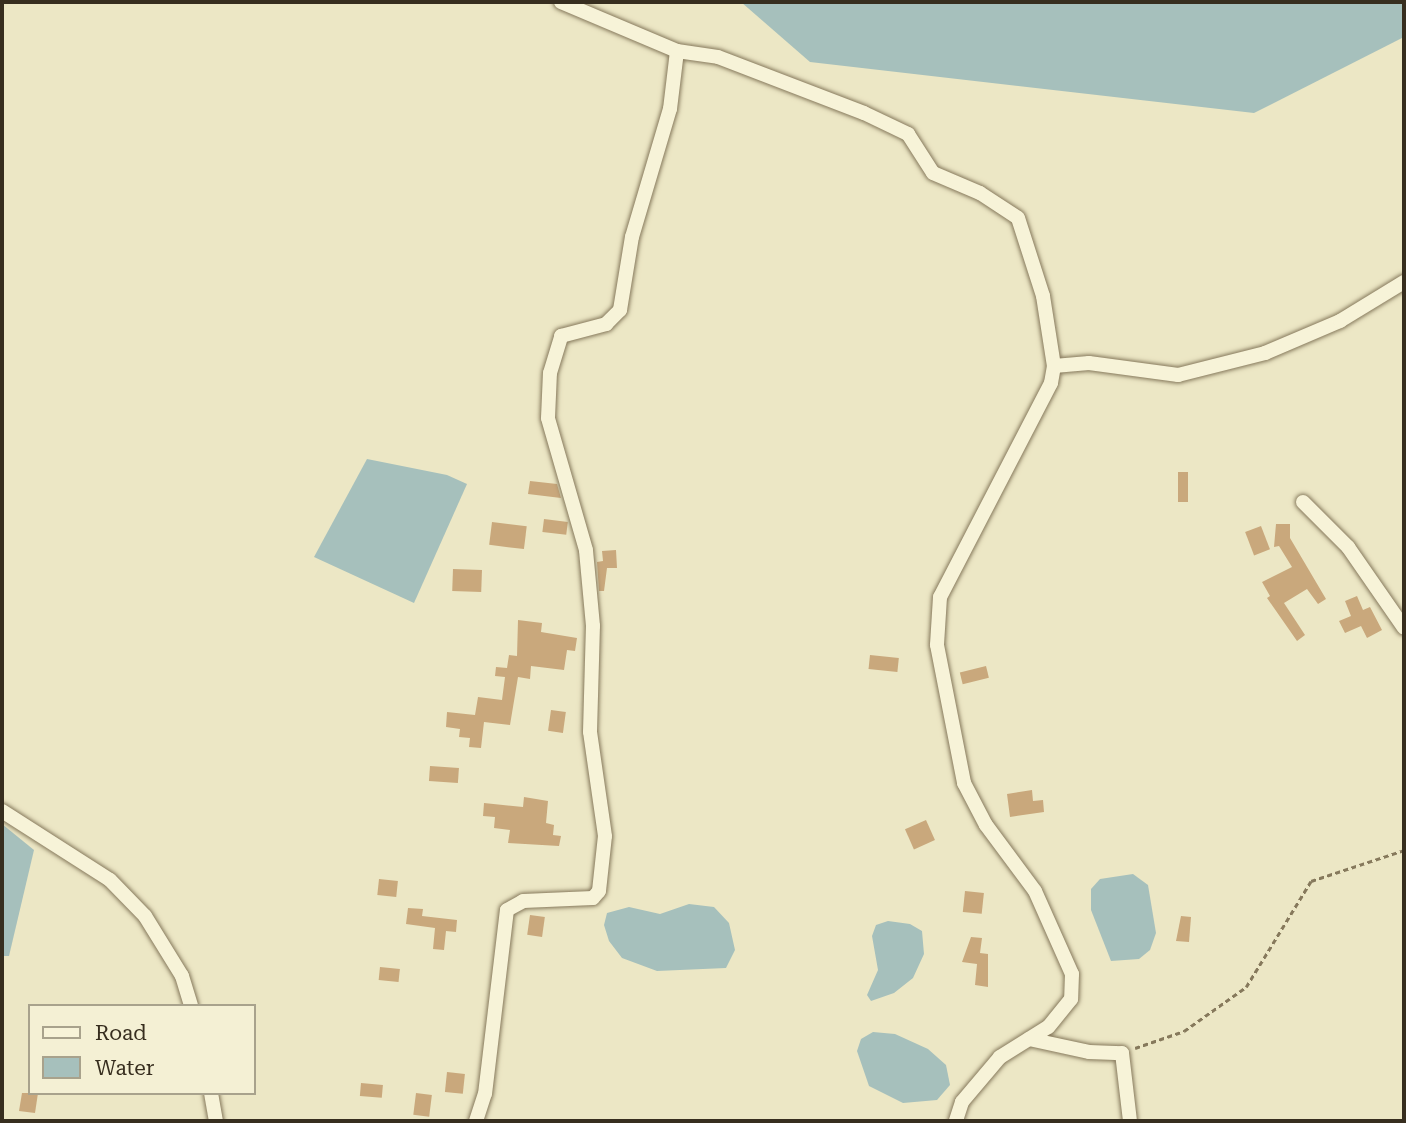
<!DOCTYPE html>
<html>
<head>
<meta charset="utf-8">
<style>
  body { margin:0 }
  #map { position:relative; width:1406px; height:1123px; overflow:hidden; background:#ece7c5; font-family:"Roboto Serif",serif }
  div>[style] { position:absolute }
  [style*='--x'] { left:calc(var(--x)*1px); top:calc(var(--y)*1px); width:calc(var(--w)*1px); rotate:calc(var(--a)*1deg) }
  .water>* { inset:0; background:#a6c0bc }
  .building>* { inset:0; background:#c9a87c; transform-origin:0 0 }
  .path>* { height:2.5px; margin-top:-1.25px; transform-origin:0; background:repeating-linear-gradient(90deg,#86795c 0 5px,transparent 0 8.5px) }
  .roads { filter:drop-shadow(0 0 2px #86795c) drop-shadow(0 0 2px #86795c) }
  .minor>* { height:14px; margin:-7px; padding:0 7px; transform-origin:7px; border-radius:7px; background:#f7f3d8 }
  span { translate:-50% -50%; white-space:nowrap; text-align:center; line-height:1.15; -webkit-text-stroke:6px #f4f0d4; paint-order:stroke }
  .frame { position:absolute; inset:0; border:4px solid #372e1f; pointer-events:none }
  .legend { position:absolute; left:28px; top:1004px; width:228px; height:91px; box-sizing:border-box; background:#f4f0d4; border:2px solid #a8a28c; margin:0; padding:9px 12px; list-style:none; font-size:21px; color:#372e1f }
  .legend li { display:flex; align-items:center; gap:14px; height:35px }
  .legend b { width:35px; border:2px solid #a8a28c }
</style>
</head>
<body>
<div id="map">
  <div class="water">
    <div style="clip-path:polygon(741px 2px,1404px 2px,1404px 37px,1254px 113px,810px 62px)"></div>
    <div style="clip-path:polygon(367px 459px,447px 475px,467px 484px,414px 603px,314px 557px)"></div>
    <div style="clip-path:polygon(2px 824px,34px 850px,9px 956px,2px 956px)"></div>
    <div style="clip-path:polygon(1133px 874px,1148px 885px,1156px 933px,1150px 950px,1139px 959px,1111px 961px,1091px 910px,1091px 889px,1100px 879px)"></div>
    <div style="clip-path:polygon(689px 904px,714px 907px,729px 923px,735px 950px,726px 968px,657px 971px,622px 958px,609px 941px,604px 925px,607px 913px,629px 907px,660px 914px)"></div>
    <div style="clip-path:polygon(888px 921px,910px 924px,922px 931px,924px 954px,913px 978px,894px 993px,871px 1001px,867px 995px,878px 970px,872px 936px,876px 925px)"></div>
    <div style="clip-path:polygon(873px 1032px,895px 1034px,928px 1049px,946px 1065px,950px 1085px,937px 1100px,903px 1103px,869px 1086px,857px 1051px,861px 1039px)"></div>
  </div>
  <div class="building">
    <div style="left:1178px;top:472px;width:10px;height:30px"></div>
    <div style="clip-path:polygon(530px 481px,557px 484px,561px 498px,528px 494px)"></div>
    <div style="left:544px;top:519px;width:24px;height:13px;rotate:7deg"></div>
    <div style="left:492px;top:522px;width:35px;height:23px;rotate:7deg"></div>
    <div style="clip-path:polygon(1276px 524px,1290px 524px,1290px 538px,1326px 599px,1318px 604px,1307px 589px,1284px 603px,1305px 635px,1297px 641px,1267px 598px,1270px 596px,1262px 582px,1292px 567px,1279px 546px,1274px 547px)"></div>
    <div style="left:1261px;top:526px;width:25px;height:17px;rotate:69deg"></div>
    <div style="clip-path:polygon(616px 550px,617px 568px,607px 568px,604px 591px,599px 591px,597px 562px,603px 561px,602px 551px)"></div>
    <div style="left:453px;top:569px;width:29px;height:22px;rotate:2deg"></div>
    <div style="clip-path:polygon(1357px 596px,1363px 610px,1370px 607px,1382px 630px,1367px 638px,1361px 626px,1345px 633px,1339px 621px,1351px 616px,1345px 601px)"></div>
    <div style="clip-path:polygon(518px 620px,542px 623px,541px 632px,577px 638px,575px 651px,567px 650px,564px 670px,531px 666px,530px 679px,518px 677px,510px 725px,484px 722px,481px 748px,469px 747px,470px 738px,459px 737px,460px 729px,446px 727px,447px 712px,475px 715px,478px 697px,502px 700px,505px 677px,495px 676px,496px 667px,507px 668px,509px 655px,517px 656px)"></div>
    <div style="left:870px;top:655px;width:29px;height:14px;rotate:6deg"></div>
    <div style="left:986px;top:666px;width:12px;height:27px;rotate:76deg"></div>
    <div style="left:551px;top:710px;width:15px;height:21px;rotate:8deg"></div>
    <div style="left:430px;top:766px;width:29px;height:15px;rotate:4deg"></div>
    <div style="clip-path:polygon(1032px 790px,1033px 801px,1043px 800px,1044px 812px,1010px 817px,1007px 794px)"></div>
    <div style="clip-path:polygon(524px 797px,548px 801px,546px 823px,554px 825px,553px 835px,561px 836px,559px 846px,508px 843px,510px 830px,494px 828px,495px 817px,483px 816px,484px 803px,523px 807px)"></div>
    <div style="left:926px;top:820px;width:22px;height:23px;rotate:66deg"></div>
    <div style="left:379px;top:879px;width:19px;height:16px;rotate:6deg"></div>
    <div style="left:965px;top:891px;width:19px;height:21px;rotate:6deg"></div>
    <div style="clip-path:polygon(408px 908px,423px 909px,422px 916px,457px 920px,456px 932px,446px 931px,444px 950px,433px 949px,435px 928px,406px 924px)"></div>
    <div style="left:530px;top:915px;width:15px;height:20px;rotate:8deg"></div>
    <div style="clip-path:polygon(1181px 916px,1191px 917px,1189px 942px,1176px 941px)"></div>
    <div style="clip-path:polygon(971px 937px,982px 938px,980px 953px,988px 954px,988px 987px,975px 985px,977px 964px,962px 962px)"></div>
    <div style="left:380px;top:967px;width:20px;height:13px;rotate:6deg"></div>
    <div style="left:447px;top:1072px;width:18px;height:20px;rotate:6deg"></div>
    <div style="left:361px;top:1083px;width:22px;height:13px;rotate:5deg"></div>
    <div style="clip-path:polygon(22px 1093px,38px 1093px,35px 1113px,19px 1111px)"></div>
    <div style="left:416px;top:1093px;width:16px;height:22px;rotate:7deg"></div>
  </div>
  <div class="path">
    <div style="--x:1135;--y:1048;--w:52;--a:-19.1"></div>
    <div style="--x:1184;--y:1031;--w:76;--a:-35.4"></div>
    <div style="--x:1246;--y:987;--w:124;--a:-58.5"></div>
    <div style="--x:1311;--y:881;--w:98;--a:-18.4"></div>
  </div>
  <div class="roads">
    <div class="minor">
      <div style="--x:561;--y:2;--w:126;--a:22.9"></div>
      <div style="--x:677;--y:51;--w:41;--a:8.3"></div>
      <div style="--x:718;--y:57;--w:156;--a:21"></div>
      <div style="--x:864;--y:113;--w:49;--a:25.5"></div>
      <div style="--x:908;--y:134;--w:46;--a:57.3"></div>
      <div style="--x:933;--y:173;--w:51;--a:23.1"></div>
      <div style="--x:980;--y:193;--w:45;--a:33.3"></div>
      <div style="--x:1018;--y:218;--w:82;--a:72.2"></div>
      <div style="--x:1043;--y:296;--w:71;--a:81.1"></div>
      <div style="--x:1054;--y:366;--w:17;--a:100"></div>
      <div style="--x:1051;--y:383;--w:241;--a:117.4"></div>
      <div style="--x:940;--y:597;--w:48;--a:93.6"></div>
      <div style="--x:937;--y:645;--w:141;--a:78.9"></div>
      <div style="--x:964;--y:783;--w:47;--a:62.4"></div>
      <div style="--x:986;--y:825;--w:82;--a:53.4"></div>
      <div style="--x:1035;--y:891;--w:91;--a:66"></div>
      <div style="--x:1072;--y:974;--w:25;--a:92"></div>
      <div style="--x:1071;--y:999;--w:36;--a:129"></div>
      <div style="--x:1048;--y:1027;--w:57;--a:148"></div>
      <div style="--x:1000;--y:1057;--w:59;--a:130.2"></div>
      <div style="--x:962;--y:1102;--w:20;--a:108"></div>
      <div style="--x:1054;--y:366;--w:35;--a:-5"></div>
      <div style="--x:1089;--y:363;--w:90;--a:7.7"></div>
      <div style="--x:1178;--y:375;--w:90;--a:-14.2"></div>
      <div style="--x:1265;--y:353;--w:82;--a:-23.1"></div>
      <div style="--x:1340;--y:321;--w:75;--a:-31.4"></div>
      <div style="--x:1303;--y:502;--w:64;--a:45"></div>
      <div style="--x:1348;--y:547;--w:98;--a:55.3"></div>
      <div style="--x:2;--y:811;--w:128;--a:32.6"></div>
      <div style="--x:110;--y:880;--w:50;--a:45.8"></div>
      <div style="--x:145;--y:916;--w:70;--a:58.3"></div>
      <div style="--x:182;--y:976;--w:31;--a:73"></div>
      <div style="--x:1029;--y:1039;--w:61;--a:12.2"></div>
      <div style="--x:1089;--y:1052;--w:33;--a:2"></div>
      <div style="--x:1122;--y:1053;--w:68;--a:83.3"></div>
      <div style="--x:211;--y:1093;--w:28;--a:80"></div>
      <div style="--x:476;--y:1121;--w:28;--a:-72"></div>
      <div style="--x:485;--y:1094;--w:185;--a:-83.2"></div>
      <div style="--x:507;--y:910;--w:18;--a:-29"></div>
      <div style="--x:523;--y:901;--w:70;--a:-2.5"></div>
      <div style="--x:593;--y:898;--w:9;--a:-49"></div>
      <div style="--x:599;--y:891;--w:55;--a:-83.8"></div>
      <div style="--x:605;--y:836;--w:105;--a:-98.2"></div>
      <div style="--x:590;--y:732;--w:106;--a:-88.4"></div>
      <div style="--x:593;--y:626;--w:76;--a:-95.3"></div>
      <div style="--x:586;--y:550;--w:137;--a:-106.1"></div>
      <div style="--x:548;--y:418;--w:45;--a:-87.5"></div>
      <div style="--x:550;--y:373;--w:39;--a:-73"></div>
      <div style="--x:561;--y:336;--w:47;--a:-14.9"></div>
      <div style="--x:606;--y:324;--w:20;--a:-45"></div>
      <div style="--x:620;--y:310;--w:74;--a:-80.7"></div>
      <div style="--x:632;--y:237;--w:134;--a:-73.5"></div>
      <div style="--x:670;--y:109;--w:58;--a:-83.1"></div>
    </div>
  </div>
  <div class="frame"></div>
  <ul class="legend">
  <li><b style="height:9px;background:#f7f3d8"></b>Road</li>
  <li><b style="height:19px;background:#a6c0bc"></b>Water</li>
  </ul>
</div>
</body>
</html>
